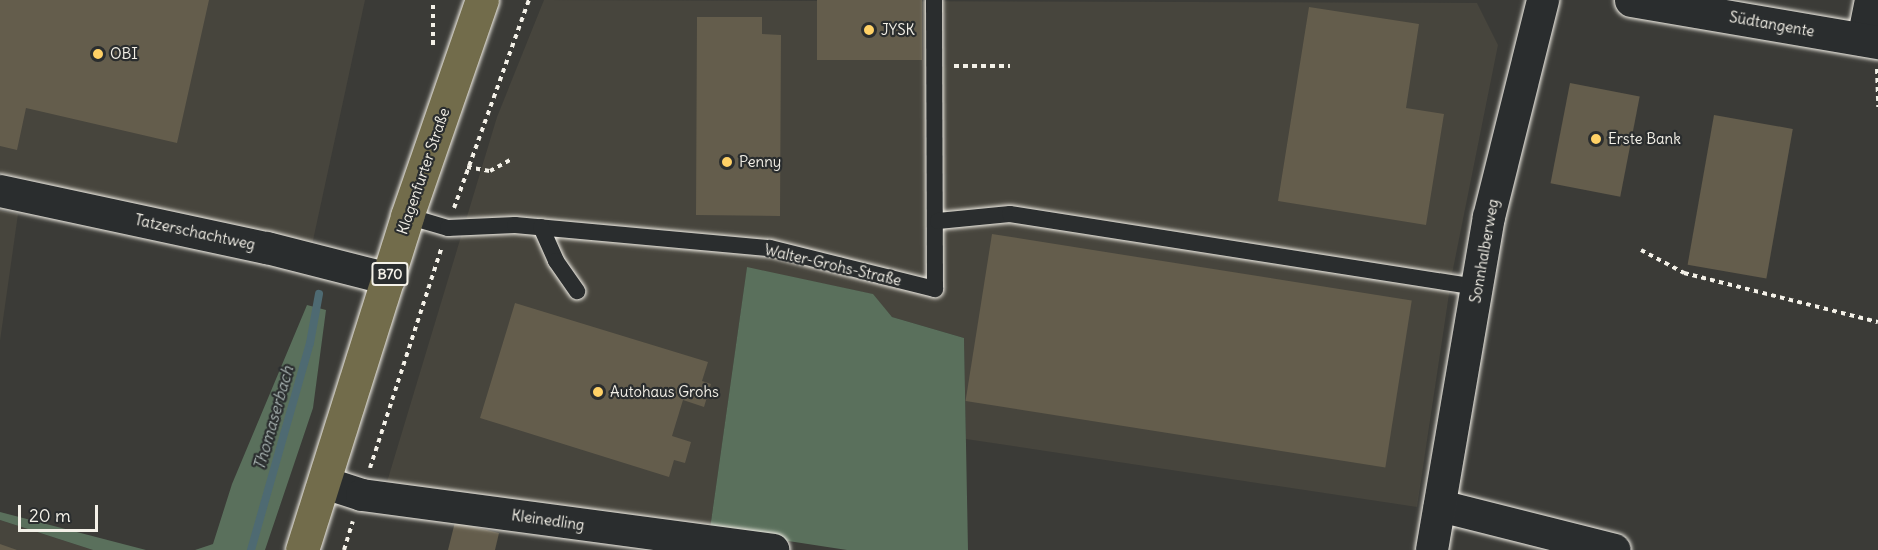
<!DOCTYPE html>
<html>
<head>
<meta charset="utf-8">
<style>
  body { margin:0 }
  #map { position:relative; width:1878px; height:550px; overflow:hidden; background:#3b3b37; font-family:Delius,sans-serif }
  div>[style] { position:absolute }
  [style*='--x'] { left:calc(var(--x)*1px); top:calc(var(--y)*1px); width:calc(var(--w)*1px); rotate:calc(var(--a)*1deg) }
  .built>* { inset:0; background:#47453d }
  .green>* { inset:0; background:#5a705c }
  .stream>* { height:8px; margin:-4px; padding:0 4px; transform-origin:4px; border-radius:4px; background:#4e6a72 }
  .building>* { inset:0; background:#645d4c; transform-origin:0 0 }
  .path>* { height:4px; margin-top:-2px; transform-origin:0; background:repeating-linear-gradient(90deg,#f4f1e8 0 4.5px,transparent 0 9px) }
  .roads { filter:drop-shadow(0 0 2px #f4f1e8) drop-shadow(0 0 2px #f4f1e8) }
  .lane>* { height:16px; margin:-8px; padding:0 8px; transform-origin:8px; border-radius:8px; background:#2a2d2e }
  .street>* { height:32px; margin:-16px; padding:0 16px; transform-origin:16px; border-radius:16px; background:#2a2d2e }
  .secondary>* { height:33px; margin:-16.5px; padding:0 16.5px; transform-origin:16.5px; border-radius:16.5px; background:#2a2d2e }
  .primary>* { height:33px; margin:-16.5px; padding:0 16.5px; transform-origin:16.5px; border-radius:16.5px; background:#726c4b }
  .dots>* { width:16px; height:16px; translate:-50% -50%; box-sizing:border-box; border:3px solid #2a2d2e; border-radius:50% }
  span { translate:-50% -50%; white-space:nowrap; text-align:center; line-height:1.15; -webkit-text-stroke:4.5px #2a2d2e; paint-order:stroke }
  .shield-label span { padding:2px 4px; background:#2a2d2e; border:2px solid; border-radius:4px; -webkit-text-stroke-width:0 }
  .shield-label { font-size:14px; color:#f4f1e8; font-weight:700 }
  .street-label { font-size:15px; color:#f4f1e8 }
  .poi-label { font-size:15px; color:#f4f1e8 }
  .left { translate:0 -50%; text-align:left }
  .water-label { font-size:16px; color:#a9b4b3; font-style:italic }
  .scale { position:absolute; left:18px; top:505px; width:80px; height:27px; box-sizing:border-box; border:3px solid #f4f1e8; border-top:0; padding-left:8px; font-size:18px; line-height:21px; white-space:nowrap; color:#f4f1e8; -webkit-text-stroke:4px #2a2d2e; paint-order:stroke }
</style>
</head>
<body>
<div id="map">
  <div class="built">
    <div style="clip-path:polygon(0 0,365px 0,312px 245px,0 173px)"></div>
    <div style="clip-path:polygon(544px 0,1477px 3px,1498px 45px,1452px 274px,1417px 507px,966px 439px,964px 338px,892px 317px,872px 294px,747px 268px,710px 529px,387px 482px,497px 117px)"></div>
    <div style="clip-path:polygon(0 211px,18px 214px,0 341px)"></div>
    <div style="clip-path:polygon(0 520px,93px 550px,0 550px)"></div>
  </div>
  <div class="green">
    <div style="clip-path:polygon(747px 267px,873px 294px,892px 317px,964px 338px,968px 550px,847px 550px,710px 529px)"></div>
    <div style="clip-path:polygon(307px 305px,326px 310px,313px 408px,265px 550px,195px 550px,213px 544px,232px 484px)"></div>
    <div style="clip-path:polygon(0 512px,146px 550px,93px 550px,0 520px)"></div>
  </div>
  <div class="stream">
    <div style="--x:251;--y:550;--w:215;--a:-74.1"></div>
    <div style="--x:310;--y:343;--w:50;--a:-79.6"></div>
  </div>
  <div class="building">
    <div style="clip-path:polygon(0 0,209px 0,177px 143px,26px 108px,17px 150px,0 146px)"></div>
    <div style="left:817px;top:0;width:105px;height:60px"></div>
    <div style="clip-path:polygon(1309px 7px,1419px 24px,1406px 108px,1444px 114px,1426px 225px,1278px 201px)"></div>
    <div style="clip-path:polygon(697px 17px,762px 17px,762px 34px,781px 35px,780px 216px,696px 215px)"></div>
    <div style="left:1570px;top:83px;width:71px;height:102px;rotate:11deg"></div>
    <div style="left:1714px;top:115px;width:80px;height:152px;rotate:10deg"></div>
    <div style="left:992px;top:234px;width:425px;height:169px;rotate:9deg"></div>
    <div style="clip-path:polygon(515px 303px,708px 362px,702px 381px,711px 384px,704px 407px,683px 400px,672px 436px,691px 442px,685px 463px,674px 460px,669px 477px,480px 418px)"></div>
    <div style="clip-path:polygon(455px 522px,499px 533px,495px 550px,448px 550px)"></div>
    <div style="clip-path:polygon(0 544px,17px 550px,0 550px)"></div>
  </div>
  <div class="path">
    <div style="--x:433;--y:45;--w:45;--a:-90"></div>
    <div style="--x:954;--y:66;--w:56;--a:0"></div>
    <div style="--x:1877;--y:69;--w:38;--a:88"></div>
    <div style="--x:467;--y:167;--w:23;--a:10"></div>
    <div style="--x:490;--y:171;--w:25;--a:-29"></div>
    <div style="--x:454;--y:208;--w:221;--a:-70.2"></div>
    <div style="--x:1641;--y:250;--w:49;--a:28.1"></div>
    <div style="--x:1684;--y:273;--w:200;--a:14.2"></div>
    <div style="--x:370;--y:468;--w:232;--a:-72"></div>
    <div style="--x:344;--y:550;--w:30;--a:-73"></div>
  </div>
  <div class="roads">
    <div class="lane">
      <div style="--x:407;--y:216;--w:43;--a:16.3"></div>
      <div style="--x:448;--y:228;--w:67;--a:-2.6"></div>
      <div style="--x:515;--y:225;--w:256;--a:5.2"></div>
      <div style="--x:770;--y:248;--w:170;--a:14"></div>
      <div style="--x:935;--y:289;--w:289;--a:-90.2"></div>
      <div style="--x:938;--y:221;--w:72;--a:-5.6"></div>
      <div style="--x:1010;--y:214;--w:473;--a:8.9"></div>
      <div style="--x:541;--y:227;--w:37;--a:66"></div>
      <div style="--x:556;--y:261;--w:37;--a:55"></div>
    </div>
    <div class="street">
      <div style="--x:1863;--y:40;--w:41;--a:-78.7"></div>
      <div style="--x:0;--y:191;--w:273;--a:12.1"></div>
      <div style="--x:267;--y:248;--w:126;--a:14.3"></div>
      <div style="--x:325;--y:483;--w:39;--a:18"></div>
      <div style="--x:362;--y:495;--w:415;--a:7.6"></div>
      <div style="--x:1440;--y:506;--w:180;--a:14.1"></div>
      <div style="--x:1432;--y:550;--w:338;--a:-80.3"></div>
      <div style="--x:1489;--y:217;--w:224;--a:-76"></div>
    </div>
    <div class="secondary">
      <div style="--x:1631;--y:0;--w:251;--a:9.7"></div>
    </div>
    <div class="primary">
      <div style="--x:302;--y:550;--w:350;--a:-72.5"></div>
      <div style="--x:407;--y:216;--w:229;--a:-70.9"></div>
    </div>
  </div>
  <div class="dots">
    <div style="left:869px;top:30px;background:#ffd166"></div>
    <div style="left:98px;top:54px;background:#ffd166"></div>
    <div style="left:1596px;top:139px;background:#ffd166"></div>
    <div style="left:727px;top:162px;background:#ffd166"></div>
    <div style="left:598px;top:392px;background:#ffd166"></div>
  </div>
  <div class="shield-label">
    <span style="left:390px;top:274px">B70</span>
  </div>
  <div class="street-label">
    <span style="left:1772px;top:24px;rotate:10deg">Südtangente</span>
    <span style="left:423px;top:171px;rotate:-71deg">Klagenfurter Straße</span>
    <span style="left:195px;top:232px;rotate:12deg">Tatzerschachtweg</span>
    <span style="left:1484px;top:251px;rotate:-80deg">Sonnhalberweg</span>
    <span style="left:833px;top:265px;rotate:13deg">Walter-Grohs-Straße</span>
    <span style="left:548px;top:520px;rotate:8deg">Kleinedling</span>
  </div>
  <div class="poi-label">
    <span class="left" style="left:881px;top:30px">JYSK</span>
    <span class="left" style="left:110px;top:54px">OBI</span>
    <span class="left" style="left:1608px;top:139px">Erste Bank</span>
    <span class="left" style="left:739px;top:162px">Penny</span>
    <span class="left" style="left:610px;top:392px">Autohaus Grohs</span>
  </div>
  <div class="water-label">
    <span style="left:273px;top:418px;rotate:-74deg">Thomaserbach</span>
  </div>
  <div class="scale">20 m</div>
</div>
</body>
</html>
